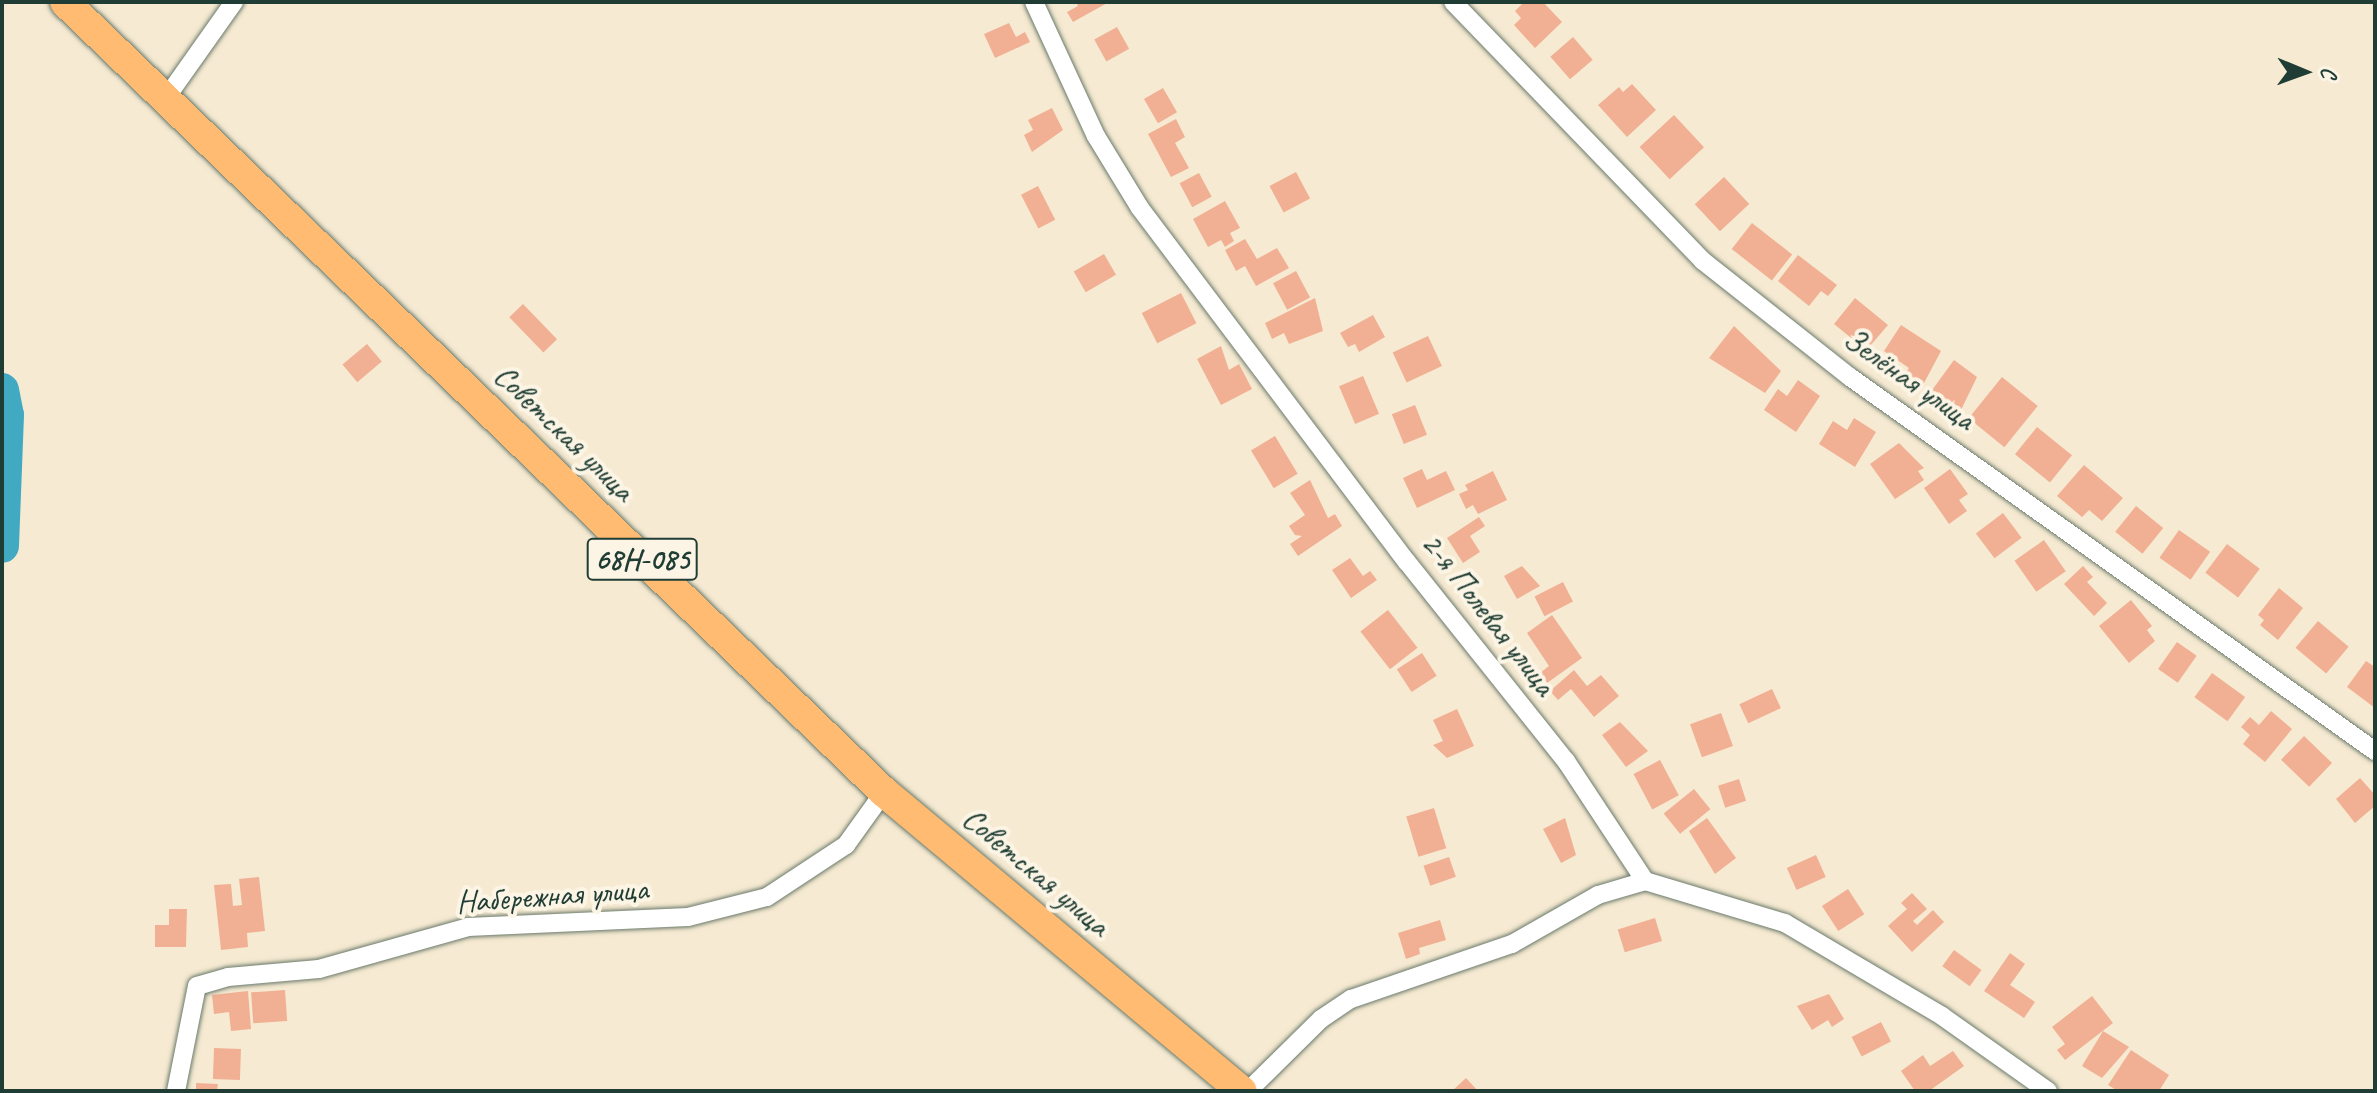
<!DOCTYPE html>
<html>
<head>
<meta charset="utf-8">
<style>
  body { margin:0 }
  #map { position:relative; width:2377px; height:1093px; overflow:hidden; background:#f6ead2; font-family:Caveat,sans-serif }
  div>[style] { position:absolute }
  [style*='--x'] { left:calc(var(--x)*1px); top:calc(var(--y)*1px); width:calc(var(--w)*1px); rotate:calc(var(--a)*1deg) }
  .river>* { height:34px; margin:-17px; padding:0 17px; transform-origin:17px; border-radius:17px; background:#42a9c2 }
  .building>* { inset:0; background:#f1b093; transform-origin:0 0 }
  .roads { filter:drop-shadow(0 0 2px #6a7a6b) drop-shadow(0 0 2px #6a7a6b) }
  .minor>* { height:18px; margin:-9px; padding:0 9px; transform-origin:9px; border-radius:9px; background:#fff }
  .primary>* { height:30px; margin:-15px; padding:0 15px; transform-origin:15px; border-radius:15px; background:#febb71 }
  span { translate:-50% -50%; white-space:nowrap; text-align:center; line-height:1.15; -webkit-text-stroke:8px #fcf5e5; paint-order:stroke }
  .shield-label span { padding:2px 6px; background:#fcf5e5; border:2px solid; border-radius:6px; -webkit-text-stroke-width:0 }
  .shield-label { font-size:30px; color:#1f3d34; font-weight:700 }
  .street-label { font-size:32px; color:#1f3d34 }
  .frame { position:absolute; inset:0; border:4px solid #1f3d34; pointer-events:none }
  .north { position:absolute; left:2265px; top:32px; width:80px; height:80px; -webkit-text-stroke:6px #fcf5e5; paint-order:stroke; rotate:91deg; font-size:22px; font-weight:700; line-height:32px; text-align:center; color:#1f3d34 }
  .north::after { content:''; display:block; margin:auto; width:28px; height:36px; background:#1f3d34; clip-path:polygon(50% 0,100% 100%,50% 72%,0 100%) }
</style>
</head>
<body>
<div id="map">
  <div class="river">
    <div style="--x:2;--y:390;--w:25;--a:79"></div>
    <div style="--x:7;--y:415;--w:131;--a:92.2"></div>
  </div>
  <div class="building">
    <div style="clip-path:polygon(1076px 2px,1109px 2px,1073px 22px,1067px 12px,1078px 6px)"></div>
    <div style="clip-path:polygon(1524px 2px,1543px 2px,1562px 22px,1535px 48px,1514px 25px,1521px 18px,1515px 11px)"></div>
    <div style="clip-path:polygon(1009px 23px,1016px 37px,1025px 32px,1030px 42px,995px 58px,984px 34px)"></div>
    <div style="left:1117px;top:27px;width:25px;height:26px;rotate:61deg"></div>
    <div style="left:1573px;top:37px;width:30px;height:30px;rotate:49deg"></div>
    <div style="clip-path:polygon(1632px 84px,1656px 110px,1627px 137px,1598px 105px,1619px 87px,1623px 92px)"></div>
    <div style="left:1163px;top:88px;width:28px;height:22px;rotate:60deg"></div>
    <div style="clip-path:polygon(1052px 108px,1063px 130px,1032px 152px,1024px 135px,1033px 130px,1028px 120px)"></div>
    <div style="left:1674px;top:115px;width:44px;height:47px;rotate:47deg"></div>
    <div style="clip-path:polygon(1176px 119px,1185px 137px,1175px 143px,1189px 168px,1171px 177px,1148px 134px)"></div>
    <div style="left:1296px;top:172px;width:30px;height:30px;rotate:62deg"></div>
    <div style="left:1199px;top:173px;width:27px;height:22px;rotate:62deg"></div>
    <div style="left:1724px;top:177px;width:37px;height:40px;rotate:47deg"></div>
    <div style="left:1038px;top:186px;width:38px;height:19px;rotate:63deg"></div>
    <div style="clip-path:polygon(1225px 201px,1240px 228px,1230px 233px,1234px 241px,1225px 247px,1221px 240px,1208px 247px,1193px 219px)"></div>
    <div style="left:1752px;top:223px;width:51px;height:33px;rotate:38deg"></div>
    <div style="clip-path:polygon(1245px 239px,1257px 259px,1277px 248px,1289px 268px,1256px 286px,1245px 266px,1236px 271px,1225px 250px)"></div>
    <div style="left:1104px;top:254px;width:24px;height:35px;rotate:60deg"></div>
    <div style="clip-path:polygon(1798px 255px,1837px 285px,1828px 296px,1821px 291px,1809px 306px,1778px 281px)"></div>
    <div style="left:1296px;top:271px;width:30px;height:26px;rotate:62deg"></div>
    <div style="left:1181px;top:293px;width:34px;height:44px;rotate:63deg"></div>
    <div style="clip-path:polygon(1315px 298px,1323px 331px,1289px 344px,1284px 333px,1272px 339px,1265px 323px)"></div>
    <div style="clip-path:polygon(1855px 298px,1888px 325px,1870px 346px,1864px 341px,1861px 346px,1834px 324px)"></div>
    <div style="left:523px;top:304px;width:49px;height:19px;rotate:46deg"></div>
    <div style="clip-path:polygon(1373px 315px,1385px 337px,1359px 352px,1355px 344px,1348px 347px,1340px 333px)"></div>
    <div style="clip-path:polygon(1901px 325px,1941px 351px,1923px 385px,1902px 379px,1909px 368px,1884px 351px)"></div>
    <div style="clip-path:polygon(1734px 326px,1781px 371px,1765px 393px,1709px 358px)"></div>
    <div style="left:1428px;top:336px;width:33px;height:39px;rotate:65deg"></div>
    <div style="left:367px;top:344px;width:23px;height:32px;rotate:50deg"></div>
    <div style="clip-path:polygon(1221px 346px,1229px 370px,1239px 364px,1252px 389px,1221px 405px,1197px 359px)"></div>
    <div style="clip-path:polygon(1954px 360px,1977px 377px,1960px 412px,1953px 407px,1949px 413px,1927px 397px)"></div>
    <div style="left:1363px;top:376px;width:41px;height:26px;rotate:67deg"></div>
    <div style="left:2002px;top:377px;width:46px;height:53px;rotate:39deg"></div>
    <div style="clip-path:polygon(1798px 380px,1820px 396px,1796px 432px,1764px 410px,1778px 389px,1787px 396px)"></div>
    <div style="left:1415px;top:405px;width:32px;height:25px;rotate:68deg"></div>
    <div style="clip-path:polygon(1854px 418px,1876px 432px,1855px 467px,1819px 444px,1833px 421px,1847px 430px)"></div>
    <div style="left:2037px;top:427px;width:45px;height:35px;rotate:39deg"></div>
    <div style="left:1275px;top:436px;width:44px;height:28px;rotate:59deg"></div>
    <div style="clip-path:polygon(1899px 443px,1924px 468px,1918px 471px,1924px 480px,1895px 499px,1870px 464px)"></div>
    <div style="clip-path:polygon(2084px 465px,2123px 498px,2102px 521px,2089px 510px,2082px 517px,2057px 496px)"></div>
    <div style="clip-path:polygon(1422px 469px,1427px 480px,1446px 471px,1455px 490px,1417px 508px,1403px 478px)"></div>
    <div style="clip-path:polygon(1950px 469px,1968px 494px,1959px 500px,1967px 511px,1949px 524px,1924px 488px)"></div>
    <div style="clip-path:polygon(1493px 471px,1507px 500px,1478px 514px,1473px 505px,1466px 509px,1459px 494px,1468px 490px,1465px 485px)"></div>
    <div style="clip-path:polygon(1310px 480px,1328px 518px,1335px 514px,1342px 526px,1298px 556px,1290px 544px,1302px 536px,1295px 535px,1289px 526px,1305px 515px,1290px 493px)"></div>
    <div style="left:2136px;top:506px;width:35px;height:33px;rotate:39deg"></div>
    <div style="left:2003px;top:513px;width:31px;height:34px;rotate:53deg"></div>
    <div style="clip-path:polygon(1479px 517px,1485px 526px,1470px 536px,1480px 552px,1463px 563px,1447px 538px)"></div>
    <div style="left:2179px;top:530px;width:38px;height:34px;rotate:35deg"></div>
    <div style="left:2044px;top:540px;width:38px;height:36px;rotate:55deg"></div>
    <div style="left:2227px;top:544px;width:41px;height:36px;rotate:37deg"></div>
    <div style="clip-path:polygon(1350px 558px,1363px 576px,1370px 571px,1377px 580px,1351px 598px,1332px 570px)"></div>
    <div style="clip-path:polygon(1522px 566px,1540px 586px,1517px 599px,1504px 576px)"></div>
    <div style="clip-path:polygon(2083px 566px,2093px 577px,2087px 582px,2107px 603px,2094px 616px,2064px 584px)"></div>
    <div style="left:1563px;top:582px;width:22px;height:32px;rotate:63deg"></div>
    <div style="clip-path:polygon(2279px 588px,2303px 608px,2278px 640px,2260px 625px,2264px 620px,2258px 615px)"></div>
    <div style="clip-path:polygon(2131px 600px,2152px 626px,2147px 630px,2155px 641px,2129px 663px,2099px 626px)"></div>
    <div style="left:1388px;top:610px;width:48px;height:35px;rotate:52deg"></div>
    <div style="clip-path:polygon(1552px 615px,1582px 658px,1547px 683px,1540px 673px,1549px 666px,1527px 633px)"></div>
    <div style="left:2318px;top:621px;width:40px;height:35px;rotate:40deg"></div>
    <div style="left:2177px;top:642px;width:24px;height:33px;rotate:35deg"></div>
    <div style="left:1422px;top:653px;width:27px;height:30px;rotate:57deg"></div>
    <div style="clip-path:polygon(2366px 661px,2375px 667px,2375px 708px,2347px 687px)"></div>
    <div style="clip-path:polygon(1574px 670px,1587px 686px,1601px 675px,1619px 696px,1594px 717px,1571px 689px,1558px 700px,1550px 691px)"></div>
    <div style="left:2212px;top:673px;width:41px;height:30px;rotate:36deg"></div>
    <div style="left:1772px;top:689px;width:21px;height:36px;rotate:65deg"></div>
    <div style="clip-path:polygon(1457px 709px,1474px 746px,1447px 758px,1433px 745px,1443px 741px,1433px 720px)"></div>
    <div style="clip-path:polygon(2271px 711px,2292px 729px,2265px 762px,2243px 744px,2250px 735px,2241px 727px,2250px 717px,2259px 725px)"></div>
    <div style="left:1721px;top:713px;width:35px;height:33px;rotate:70deg"></div>
    <div style="clip-path:polygon(1620px 722px,1648px 751px,1626px 767px,1602px 735px)"></div>
    <div style="left:2304px;top:736px;width:39px;height:33px;rotate:44deg"></div>
    <div style="left:1660px;top:760px;width:40px;height:30px;rotate:62deg"></div>
    <div style="clip-path:polygon(2360px 778px,2375px 795px,2375px 806px,2355px 823px,2336px 799px)"></div>
    <div style="left:1739px;top:779px;width:23px;height:22px;rotate:72deg"></div>
    <div style="left:1694px;top:789px;width:26px;height:39px;rotate:51deg"></div>
    <div style="left:1434px;top:808px;width:42px;height:29px;rotate:73deg"></div>
    <div style="clip-path:polygon(1565px 818px,1576px 855px,1561px 863px,1543px 829px)"></div>
    <div style="clip-path:polygon(1707px 818px,1736px 858px,1715px 874px,1689px 831px)"></div>
    <div style="left:1816px;top:855px;width:24px;height:32px;rotate:66deg"></div>
    <div style="left:1449px;top:857px;width:21px;height:27px;rotate:71deg"></div>
    <div style="clip-path:polygon(259px 877px,265px 931px,247px 933px,248px 947px,221px 950px,214px 885px,231px 884px,233px 906px,242px 905px,239px 879px)"></div>
    <div style="left:1848px;top:889px;width:30px;height:31px;rotate:57deg"></div>
    <div style="clip-path:polygon(1912px 893px,1927px 909px,1913px 921px,1917px 925px,1933px 910px,1944px 922px,1912px 952px,1888px 926px,1907px 909px,1901px 903px)"></div>
    <div style="clip-path:polygon(169px 909px,187px 909px,186px 947px,155px 947px,155px 925px,169px 925px)"></div>
    <div style="left:1655px;top:918px;width:24px;height:39px;rotate:73deg"></div>
    <div style="clip-path:polygon(1440px 920px,1446px 940px,1419px 948px,1420px 954px,1406px 959px,1398px 933px)"></div>
    <div style="left:1954px;top:950px;width:34px;height:20px;rotate:36deg"></div>
    <div style="clip-path:polygon(2010px 953px,2025px 964px,2010px 985px,2035px 1002px,2024px 1018px,1984px 991px)"></div>
    <div style="left:285px;top:990px;width:31px;height:34px;rotate:86deg"></div>
    <div style="clip-path:polygon(248px 991px,251px 1029px,231px 1031px,229px 1012px,214px 1014px,212px 995px)"></div>
    <div style="clip-path:polygon(1829px 994px,1844px 1019px,1832px 1027px,1828px 1020px,1812px 1030px,1797px 1006px)"></div>
    <div style="clip-path:polygon(2092px 996px,2113px 1023px,2065px 1060px,2057px 1050px,2065px 1044px,2052px 1027px)"></div>
    <div style="left:1881px;top:1022px;width:22px;height:33px;rotate:63deg"></div>
    <div style="clip-path:polygon(2103px 1031px,2129px 1047px,2102px 1078px,2082px 1066px)"></div>
    <div style="left:214px;top:1048px;width:27px;height:31px;rotate:2deg"></div>
    <div style="clip-path:polygon(2131px 1050px,2169px 1075px,2159px 1091px,2118px 1091px,2108px 1085px)"></div>
    <div style="clip-path:polygon(1953px 1051px,1964px 1066px,1929px 1091px,1915px 1091px,1901px 1071px,1923px 1055px,1930px 1066px)"></div>
    <div style="clip-path:polygon(1466px 1078px,1478px 1091px,1452px 1091px)"></div>
    <div style="clip-path:polygon(196px 1083px,218px 1084px,217px 1091px,196px 1091px)"></div>
  </div>
  <div class="roads">
    <div class="minor">
      <div style="--x:1034;--y:2;--w:148;--a:65.2"></div>
      <div style="--x:1096;--y:136;--w:84;--a:58.6"></div>
      <div style="--x:1140;--y:208;--w:443;--a:53"></div>
      <div style="--x:1407;--y:562;--w:255;--a:51.4"></div>
      <div style="--x:1566;--y:761;--w:144;--a:56.6"></div>
      <div style="--x:1645;--y:881;--w:146;--a:16.7"></div>
      <div style="--x:1785;--y:923;--w:182;--a:30.6"></div>
      <div style="--x:1942;--y:1016;--w:130;--a:35.3"></div>
      <div style="--x:1453;--y:2;--w:360;--a:46"></div>
      <div style="--x:1703;--y:261;--w:187;--a:38.3"></div>
      <div style="--x:1850;--y:377;--w:645;--a:35.47"></div>
      <div style="--x:166;--y:98;--w:118;--a:-54.7"></div>
      <div style="--x:176;--y:1091;--w:107;--a:-78.7"></div>
      <div style="--x:197;--y:986;--w:32;--a:-16"></div>
      <div style="--x:228;--y:977;--w:91;--a:-5"></div>
      <div style="--x:319;--y:969;--w:155;--a:-15.7"></div>
      <div style="--x:468;--y:927;--w:220;--a:-2.6"></div>
      <div style="--x:688;--y:917;--w:81;--a:-14.2"></div>
      <div style="--x:767;--y:897;--w:95;--a:-33.4"></div>
      <div style="--x:846;--y:845;--w:65;--a:-54.4"></div>
      <div style="--x:1248;--y:1091;--w:103;--a:-44.6"></div>
      <div style="--x:1321;--y:1019;--w:36;--a:-34"></div>
      <div style="--x:1351;--y:999;--w:170;--a:-18.9"></div>
      <div style="--x:1512;--y:944;--w:99;--a:-29.7"></div>
      <div style="--x:1598;--y:895;--w:49;--a:-16.6"></div>
    </div>
    <div class="primary">
      <div style="--x:65;--y:2;--w:1138;--a:43.97"></div>
      <div style="--x:884;--y:792;--w:466;--a:39.9"></div>
    </div>
  </div>
  <div class="shield-label">
    <span style="left:642px;top:559px">68Н-085</span>
  </div>
  <div class="street-label">
    <span style="left:1909px;top:379px;rotate:35deg">Зелёная улица</span>
    <span style="left:564px;top:433px;rotate:44deg">Советская улица</span>
    <span style="left:1488px;top:614px;rotate:52deg">2-я Полевая улица</span>
    <span style="left:1036px;top:872px;rotate:40deg">Советская улица</span>
    <span style="left:552px;top:896px;rotate:-4deg">Набережная улица</span>
  </div>
  <div class="frame"></div>
  <div class="north">С</div>
</div>
</body>
</html>
